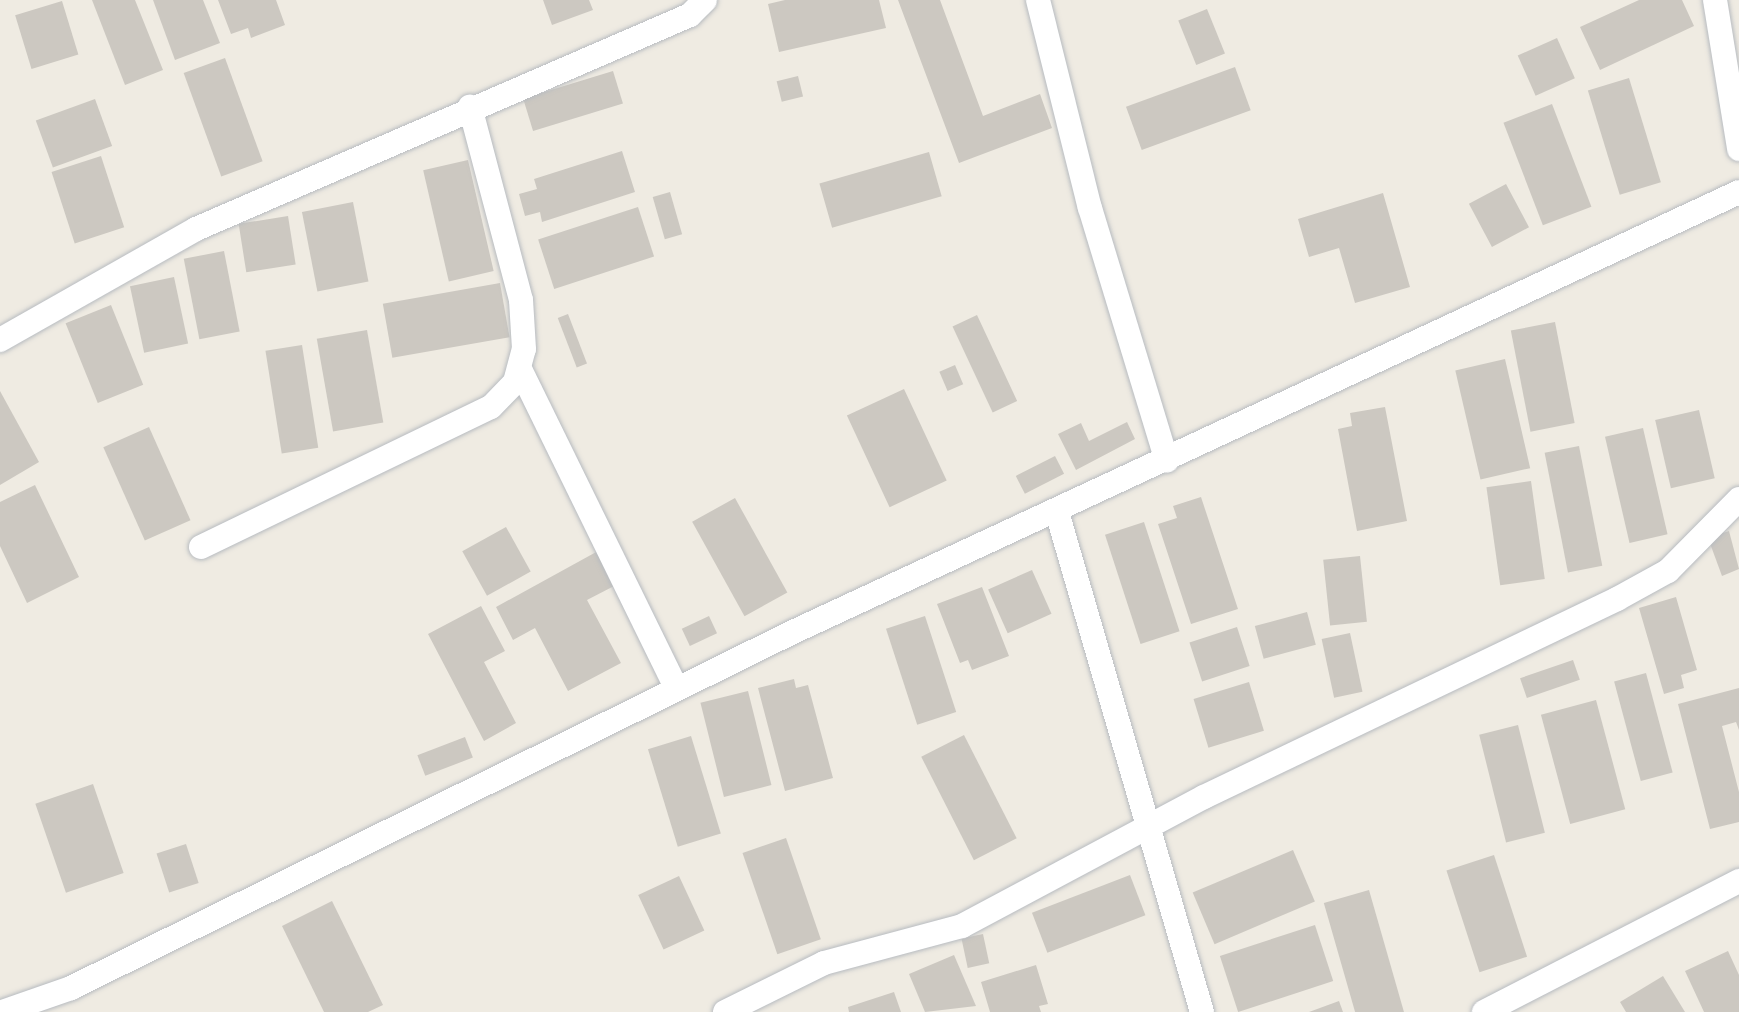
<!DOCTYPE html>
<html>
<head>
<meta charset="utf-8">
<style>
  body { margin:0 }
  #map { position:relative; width:1739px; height:1012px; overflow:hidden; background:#efebe2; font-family:"PT Sans Narrow",sans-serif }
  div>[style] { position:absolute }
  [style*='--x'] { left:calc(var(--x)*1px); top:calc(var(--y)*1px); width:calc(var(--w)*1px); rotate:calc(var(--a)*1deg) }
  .building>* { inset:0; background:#ccc8c1; transform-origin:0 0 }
  .roads { filter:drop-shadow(0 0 2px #b7bbc0) drop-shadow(0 0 2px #b7bbc0) }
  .minor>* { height:24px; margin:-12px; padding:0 12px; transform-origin:12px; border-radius:12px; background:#fff }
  span { translate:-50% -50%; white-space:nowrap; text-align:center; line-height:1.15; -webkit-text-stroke:4.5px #fff; paint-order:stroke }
</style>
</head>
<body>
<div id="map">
  <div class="building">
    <div style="clip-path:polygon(92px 0,135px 0,163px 70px,125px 85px)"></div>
    <div style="clip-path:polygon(153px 0,203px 0,220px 43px,175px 60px)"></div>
    <div style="clip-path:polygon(218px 0,276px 0,285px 25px,251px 38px,248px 28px,231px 34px)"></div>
    <div style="clip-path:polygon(543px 0,589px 0,593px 10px,552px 25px)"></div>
    <div style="clip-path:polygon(785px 0,879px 0,886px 28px,779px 52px,768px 4px)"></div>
    <div style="clip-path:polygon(898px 0,940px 0,983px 116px,1040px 94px,1052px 128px,959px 163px)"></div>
    <div style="clip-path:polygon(1639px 0,1682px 0,1694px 26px,1600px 70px,1580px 27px)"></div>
    <div style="left:62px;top:1px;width:56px;height:49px;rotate:73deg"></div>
    <div style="left:1207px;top:9px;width:48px;height:31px;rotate:68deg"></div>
    <div style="left:1557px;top:38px;width:44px;height:43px;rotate:66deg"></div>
    <div style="left:225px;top:58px;width:110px;height:44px;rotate:70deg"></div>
    <div style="left:1235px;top:67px;width:46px;height:116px;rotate:70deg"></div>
    <div style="left:613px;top:71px;width:34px;height:94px;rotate:73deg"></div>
    <div style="left:798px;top:76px;width:21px;height:22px;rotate:76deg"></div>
    <div style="left:1629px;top:78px;width:109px;height:43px;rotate:73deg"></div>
    <div style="left:95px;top:99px;width:50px;height:63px;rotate:70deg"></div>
    <div style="left:1552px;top:104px;width:110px;height:52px;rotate:69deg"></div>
    <div style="clip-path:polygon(622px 151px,635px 192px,542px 222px,540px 212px,525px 216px,519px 194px,537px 189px,534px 179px)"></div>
    <div style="left:929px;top:152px;width:46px;height:114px;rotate:74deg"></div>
    <div style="left:101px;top:156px;width:75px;height:52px;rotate:72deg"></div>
    <div style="left:468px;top:160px;width:114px;height:46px;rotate:77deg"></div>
    <div style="left:1506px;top:184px;width:49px;height:42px;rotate:62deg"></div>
    <div style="left:670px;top:192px;width:44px;height:18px;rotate:74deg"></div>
    <div style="clip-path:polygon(1383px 193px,1410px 287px,1355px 303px,1339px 248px,1309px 257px,1298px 219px)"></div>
    <div style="left:353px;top:202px;width:81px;height:52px;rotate:79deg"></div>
    <div style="left:638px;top:207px;width:52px;height:105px;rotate:72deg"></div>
    <div style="left:288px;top:216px;width:49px;height:50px;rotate:81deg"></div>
    <div style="left:224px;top:251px;width:82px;height:41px;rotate:79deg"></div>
    <div style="left:174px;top:277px;width:68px;height:45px;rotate:78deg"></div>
    <div style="left:500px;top:283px;width:55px;height:119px;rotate:80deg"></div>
    <div style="left:111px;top:305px;width:86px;height:49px;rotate:68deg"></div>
    <div style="left:568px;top:314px;width:53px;height:11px;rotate:69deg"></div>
    <div style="left:977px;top:315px;width:95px;height:27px;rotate:65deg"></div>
    <div style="left:1555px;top:322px;width:103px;height:45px;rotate:79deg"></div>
    <div style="left:367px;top:330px;width:94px;height:51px;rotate:80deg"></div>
    <div style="left:302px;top:345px;width:104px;height:37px;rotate:81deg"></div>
    <div style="left:1505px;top:359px;width:112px;height:51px;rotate:77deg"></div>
    <div style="left:955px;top:365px;width:21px;height:17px;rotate:67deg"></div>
    <div style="left:904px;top:389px;width:101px;height:63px;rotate:65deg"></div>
    <div style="clip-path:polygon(0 391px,39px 462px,0 485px)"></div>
    <div style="clip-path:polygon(1385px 407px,1407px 521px,1357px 531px,1338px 429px,1352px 426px,1350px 413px)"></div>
    <div style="left:1699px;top:410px;width:70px;height:45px;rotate:77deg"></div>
    <div style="clip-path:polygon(1127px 422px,1135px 439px,1076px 470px,1058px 434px,1081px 423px,1089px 441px)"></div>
    <div style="left:149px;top:427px;width:102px;height:50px;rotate:66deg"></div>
    <div style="left:1643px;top:428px;width:109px;height:39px;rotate:77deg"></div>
    <div style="left:1579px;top:446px;width:122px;height:35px;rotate:79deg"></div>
    <div style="left:1055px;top:456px;width:20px;height:44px;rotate:63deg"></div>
    <div style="left:1531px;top:481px;width:99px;height:45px;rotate:82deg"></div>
    <div style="clip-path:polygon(35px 485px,79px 577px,27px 603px,0 546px,0 502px)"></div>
    <div style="clip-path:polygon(1201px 497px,1238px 609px,1191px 624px,1158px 524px,1177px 518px,1173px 506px)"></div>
    <div style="left:735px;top:498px;width:108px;height:49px;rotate:61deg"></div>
    <div style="left:1144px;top:522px;width:115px;height:41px;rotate:72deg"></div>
    <div style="left:506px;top:527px;width:51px;height:50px;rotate:61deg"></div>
    <div style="clip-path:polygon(1729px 531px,1739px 569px,1722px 576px,1708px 538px)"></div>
    <div style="clip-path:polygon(598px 551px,616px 585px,587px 600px,621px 663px,568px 691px,535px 628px,513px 640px,496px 607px)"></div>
    <div style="left:1360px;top:556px;width:66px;height:37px;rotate:84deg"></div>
    <div style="left:1032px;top:570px;width:48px;height:48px;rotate:66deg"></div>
    <div style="clip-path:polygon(982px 587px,1009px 656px,972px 670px,968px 660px,960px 663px,937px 604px)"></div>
    <div style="clip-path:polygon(1676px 597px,1697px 670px,1681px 675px,1684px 688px,1664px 694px,1639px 608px)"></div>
    <div style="clip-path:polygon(481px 606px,505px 651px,484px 662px,516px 723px,484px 741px,428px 634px)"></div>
    <div style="left:1307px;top:612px;width:34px;height:54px;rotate:75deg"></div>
    <div style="left:709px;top:616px;width:19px;height:30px;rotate:65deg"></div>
    <div style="left:925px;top:616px;width:101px;height:41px;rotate:72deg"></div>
    <div style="left:1237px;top:627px;width:41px;height:50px;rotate:72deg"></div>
    <div style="left:1350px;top:633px;width:60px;height:29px;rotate:78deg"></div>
    <div style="left:1573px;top:660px;width:21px;height:56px;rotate:71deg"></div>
    <div style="left:1646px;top:673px;width:103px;height:33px;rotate:75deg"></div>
    <div style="clip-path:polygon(794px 679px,796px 688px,808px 685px,833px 778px,785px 791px,758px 688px)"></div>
    <div style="left:1249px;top:682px;width:51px;height:58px;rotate:73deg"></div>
    <div style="clip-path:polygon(1739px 688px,1739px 730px,1736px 722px,1722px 726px,1739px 792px,1739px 822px,1710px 829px,1678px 704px)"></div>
    <div style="left:748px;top:691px;width:97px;height:49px;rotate:76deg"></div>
    <div style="left:1596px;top:700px;width:113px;height:57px;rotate:75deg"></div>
    <div style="left:1518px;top:725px;width:111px;height:40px;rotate:76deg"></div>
    <div style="left:964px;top:735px;width:116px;height:48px;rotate:63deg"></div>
    <div style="left:691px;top:736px;width:102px;height:45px;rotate:73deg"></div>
    <div style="left:465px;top:737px;width:22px;height:51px;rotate:69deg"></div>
    <div style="left:93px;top:784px;width:94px;height:61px;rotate:71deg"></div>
    <div style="left:786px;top:838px;width:107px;height:46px;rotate:71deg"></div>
    <div style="left:186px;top:844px;width:41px;height:31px;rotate:72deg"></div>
    <div style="left:1293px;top:850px;width:56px;height:109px;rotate:67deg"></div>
    <div style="left:1494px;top:855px;width:107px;height:50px;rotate:72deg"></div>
    <div style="left:1130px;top:875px;width:43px;height:105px;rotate:69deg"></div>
    <div style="left:679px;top:876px;width:60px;height:45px;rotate:65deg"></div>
    <div style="left:1369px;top:890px;width:127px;height:47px;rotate:74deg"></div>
    <div style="clip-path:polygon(332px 901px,383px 1005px,368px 1012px,324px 1012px,282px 926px)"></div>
    <div style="left:1315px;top:925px;width:59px;height:100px;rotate:72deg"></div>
    <div style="left:983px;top:934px;width:30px;height:22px;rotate:78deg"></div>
    <div style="clip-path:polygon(1728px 951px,1739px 975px,1739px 1012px,1704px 1012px,1685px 971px)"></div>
    <div style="clip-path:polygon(954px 955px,976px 1006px,925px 1012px,909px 974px)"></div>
    <div style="clip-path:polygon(1036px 965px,1048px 1004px,1039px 1006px,1041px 1012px,990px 1012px,981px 982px)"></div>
    <div style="clip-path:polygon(1663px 976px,1685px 1012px,1626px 1012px,1620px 1002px)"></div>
    <div style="clip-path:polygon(894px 992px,901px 1012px,849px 1012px,848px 1007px)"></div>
    <div style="clip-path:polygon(1339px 1001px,1343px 1012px,1309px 1012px)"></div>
  </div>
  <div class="roads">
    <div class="minor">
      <div style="--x:1038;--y:0;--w:214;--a:76"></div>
      <div style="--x:1090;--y:208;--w:264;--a:73.1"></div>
      <div style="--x:1715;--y:0;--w:151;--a:80.8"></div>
      <div style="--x:0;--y:340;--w:225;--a:-29.5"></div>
      <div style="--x:196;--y:229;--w:538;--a:-23.42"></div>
      <div style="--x:690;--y:15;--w:21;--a:-45"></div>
      <div style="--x:520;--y:369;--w:356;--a:63.9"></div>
      <div style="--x:1057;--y:512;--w:521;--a:73.83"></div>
      <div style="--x:201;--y:547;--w:322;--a:-25.8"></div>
      <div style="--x:491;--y:407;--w:35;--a:-46"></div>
      <div style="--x:515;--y:382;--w:34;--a:-75"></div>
      <div style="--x:524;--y:349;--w:49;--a:-93.5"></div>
      <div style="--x:521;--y:300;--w:200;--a:-104.8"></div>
      <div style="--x:2;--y:1012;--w:73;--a:-19.2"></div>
      <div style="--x:71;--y:988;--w:805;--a:-26.25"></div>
      <div style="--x:793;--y:632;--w:1043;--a:-24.94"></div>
      <div style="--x:725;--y:1012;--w:110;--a:-26.3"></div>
      <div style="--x:824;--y:963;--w:143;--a:-15"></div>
      <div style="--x:962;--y:926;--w:274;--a:-28.1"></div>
      <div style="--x:1204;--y:797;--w:458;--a:-25.6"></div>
      <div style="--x:1617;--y:599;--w:58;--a:-28.8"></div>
      <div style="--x:1668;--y:571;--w:101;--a:-45.4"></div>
      <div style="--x:1484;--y:1012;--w:287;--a:-27.2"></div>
    </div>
  </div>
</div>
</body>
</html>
